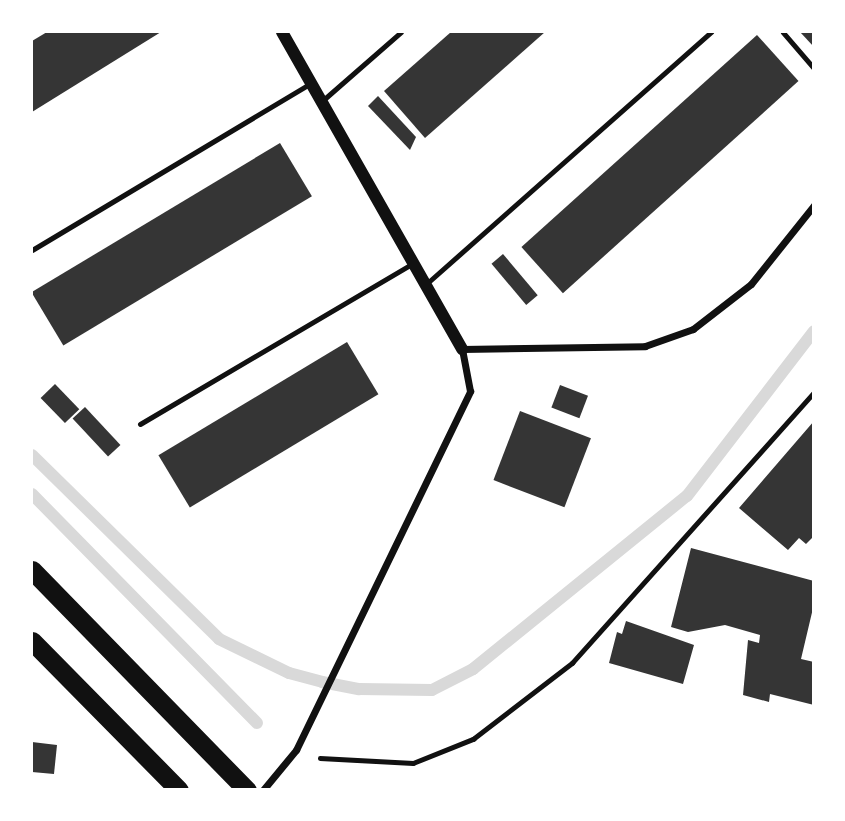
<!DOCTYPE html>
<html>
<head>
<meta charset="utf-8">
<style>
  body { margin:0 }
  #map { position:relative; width:845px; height:821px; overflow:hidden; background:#fff; font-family:Signika,sans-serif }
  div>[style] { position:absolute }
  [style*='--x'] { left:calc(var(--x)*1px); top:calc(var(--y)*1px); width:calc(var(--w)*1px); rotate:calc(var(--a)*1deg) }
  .stream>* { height:12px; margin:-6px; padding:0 6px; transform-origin:6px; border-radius:6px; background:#d9d9d9 }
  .building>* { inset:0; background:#353535; transform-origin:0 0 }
  .path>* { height:4.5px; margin:-2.25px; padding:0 2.25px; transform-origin:2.25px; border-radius:2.25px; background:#111 }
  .service>* { height:5px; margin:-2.5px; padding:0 2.5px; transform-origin:2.5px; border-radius:2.5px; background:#111 }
  .minor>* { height:7px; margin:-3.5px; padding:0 3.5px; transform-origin:3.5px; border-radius:3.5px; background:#111 }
  .tertiary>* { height:12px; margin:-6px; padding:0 6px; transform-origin:6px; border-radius:6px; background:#111 }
  .trunk>* { height:19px; margin:-9.5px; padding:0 9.5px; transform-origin:9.5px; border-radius:9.5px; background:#111 }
  span { translate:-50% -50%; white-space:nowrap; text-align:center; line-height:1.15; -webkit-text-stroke:5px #fff; paint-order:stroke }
  .frame { position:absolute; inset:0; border:33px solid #fff; pointer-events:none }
</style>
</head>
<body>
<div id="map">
  <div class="stream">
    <div style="--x:32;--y:455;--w:262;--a:44.5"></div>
    <div style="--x:219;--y:639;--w:78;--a:25.9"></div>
    <div style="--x:289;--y:673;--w:34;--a:15"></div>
    <div style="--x:322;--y:682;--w:38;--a:11"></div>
    <div style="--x:359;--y:689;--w:73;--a:0.8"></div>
    <div style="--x:432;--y:690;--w:46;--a:-27.1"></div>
    <div style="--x:473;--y:669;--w:275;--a:-39"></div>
    <div style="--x:687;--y:496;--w:208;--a:-52.4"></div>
    <div style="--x:32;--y:494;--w:321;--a:45.5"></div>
  </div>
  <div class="building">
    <div style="clip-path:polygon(47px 32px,161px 32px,32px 112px,32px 41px)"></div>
    <div style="clip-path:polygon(451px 32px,545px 32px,425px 138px,384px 91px)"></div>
    <div style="clip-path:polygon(800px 32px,814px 32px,814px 47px)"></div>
    <div style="left:757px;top:35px;width:62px;height:317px;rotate:48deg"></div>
    <div style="clip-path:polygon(378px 96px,416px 137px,410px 150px,368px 106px)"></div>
    <div style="left:280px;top:143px;width:62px;height:290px;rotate:59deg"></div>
    <div style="left:503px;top:254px;width:54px;height:15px;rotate:50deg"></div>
    <div style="left:347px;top:342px;width:61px;height:220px;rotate:59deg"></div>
    <div style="left:55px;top:384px;width:35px;height:20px;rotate:46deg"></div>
    <div style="left:560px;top:385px;width:30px;height:24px;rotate:21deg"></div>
    <div style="left:85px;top:407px;width:52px;height:17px;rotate:47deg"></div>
    <div style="left:520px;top:411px;width:76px;height:74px;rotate:21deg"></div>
    <div style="clip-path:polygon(814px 421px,814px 536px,806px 544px,799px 538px,788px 550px,739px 508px)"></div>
    <div style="clip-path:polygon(691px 548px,814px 581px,814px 604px,801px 659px,814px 662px,814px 705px,770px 694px,769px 702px,743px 695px,748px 640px,759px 643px,760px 635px,725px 625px,688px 632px,671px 627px)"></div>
    <div style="clip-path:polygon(626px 621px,694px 645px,683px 684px,609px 663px,617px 632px,622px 634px)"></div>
    <div style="clip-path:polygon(32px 742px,57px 745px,54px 774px,32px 772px)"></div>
  </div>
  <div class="path">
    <div style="--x:783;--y:32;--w:48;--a:49.3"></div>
    <div style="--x:320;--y:758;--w:93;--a:3.1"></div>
    <div style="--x:413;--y:763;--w:65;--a:-21.8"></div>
    <div style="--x:473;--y:739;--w:125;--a:-37.5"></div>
    <div style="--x:572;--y:663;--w:363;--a:-48.2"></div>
  </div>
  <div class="service">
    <div style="--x:322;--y:101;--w:105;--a:-41.1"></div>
    <div style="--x:32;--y:250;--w:325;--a:-30.9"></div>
    <div style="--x:425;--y:285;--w:382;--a:-41.5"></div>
    <div style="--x:140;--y:424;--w:316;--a:-30.5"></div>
  </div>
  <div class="minor">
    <div style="--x:263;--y:790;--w:52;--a:-50.5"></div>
    <div style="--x:296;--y:750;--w:399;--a:-64.1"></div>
    <div style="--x:470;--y:391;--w:43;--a:-100.8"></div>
    <div style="--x:462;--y:349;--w:183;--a:-0.9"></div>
    <div style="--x:645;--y:346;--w:51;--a:-19.5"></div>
    <div style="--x:693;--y:329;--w:73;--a:-37.8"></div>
    <div style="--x:751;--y:284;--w:101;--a:-51.4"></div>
  </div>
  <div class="tertiary">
    <div style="--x:282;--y:32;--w:365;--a:60.4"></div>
  </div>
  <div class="trunk">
    <div style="--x:32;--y:570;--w:308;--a:45.7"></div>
    <div style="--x:32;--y:641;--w:209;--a:45.4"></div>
  </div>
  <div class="frame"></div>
</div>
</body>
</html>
